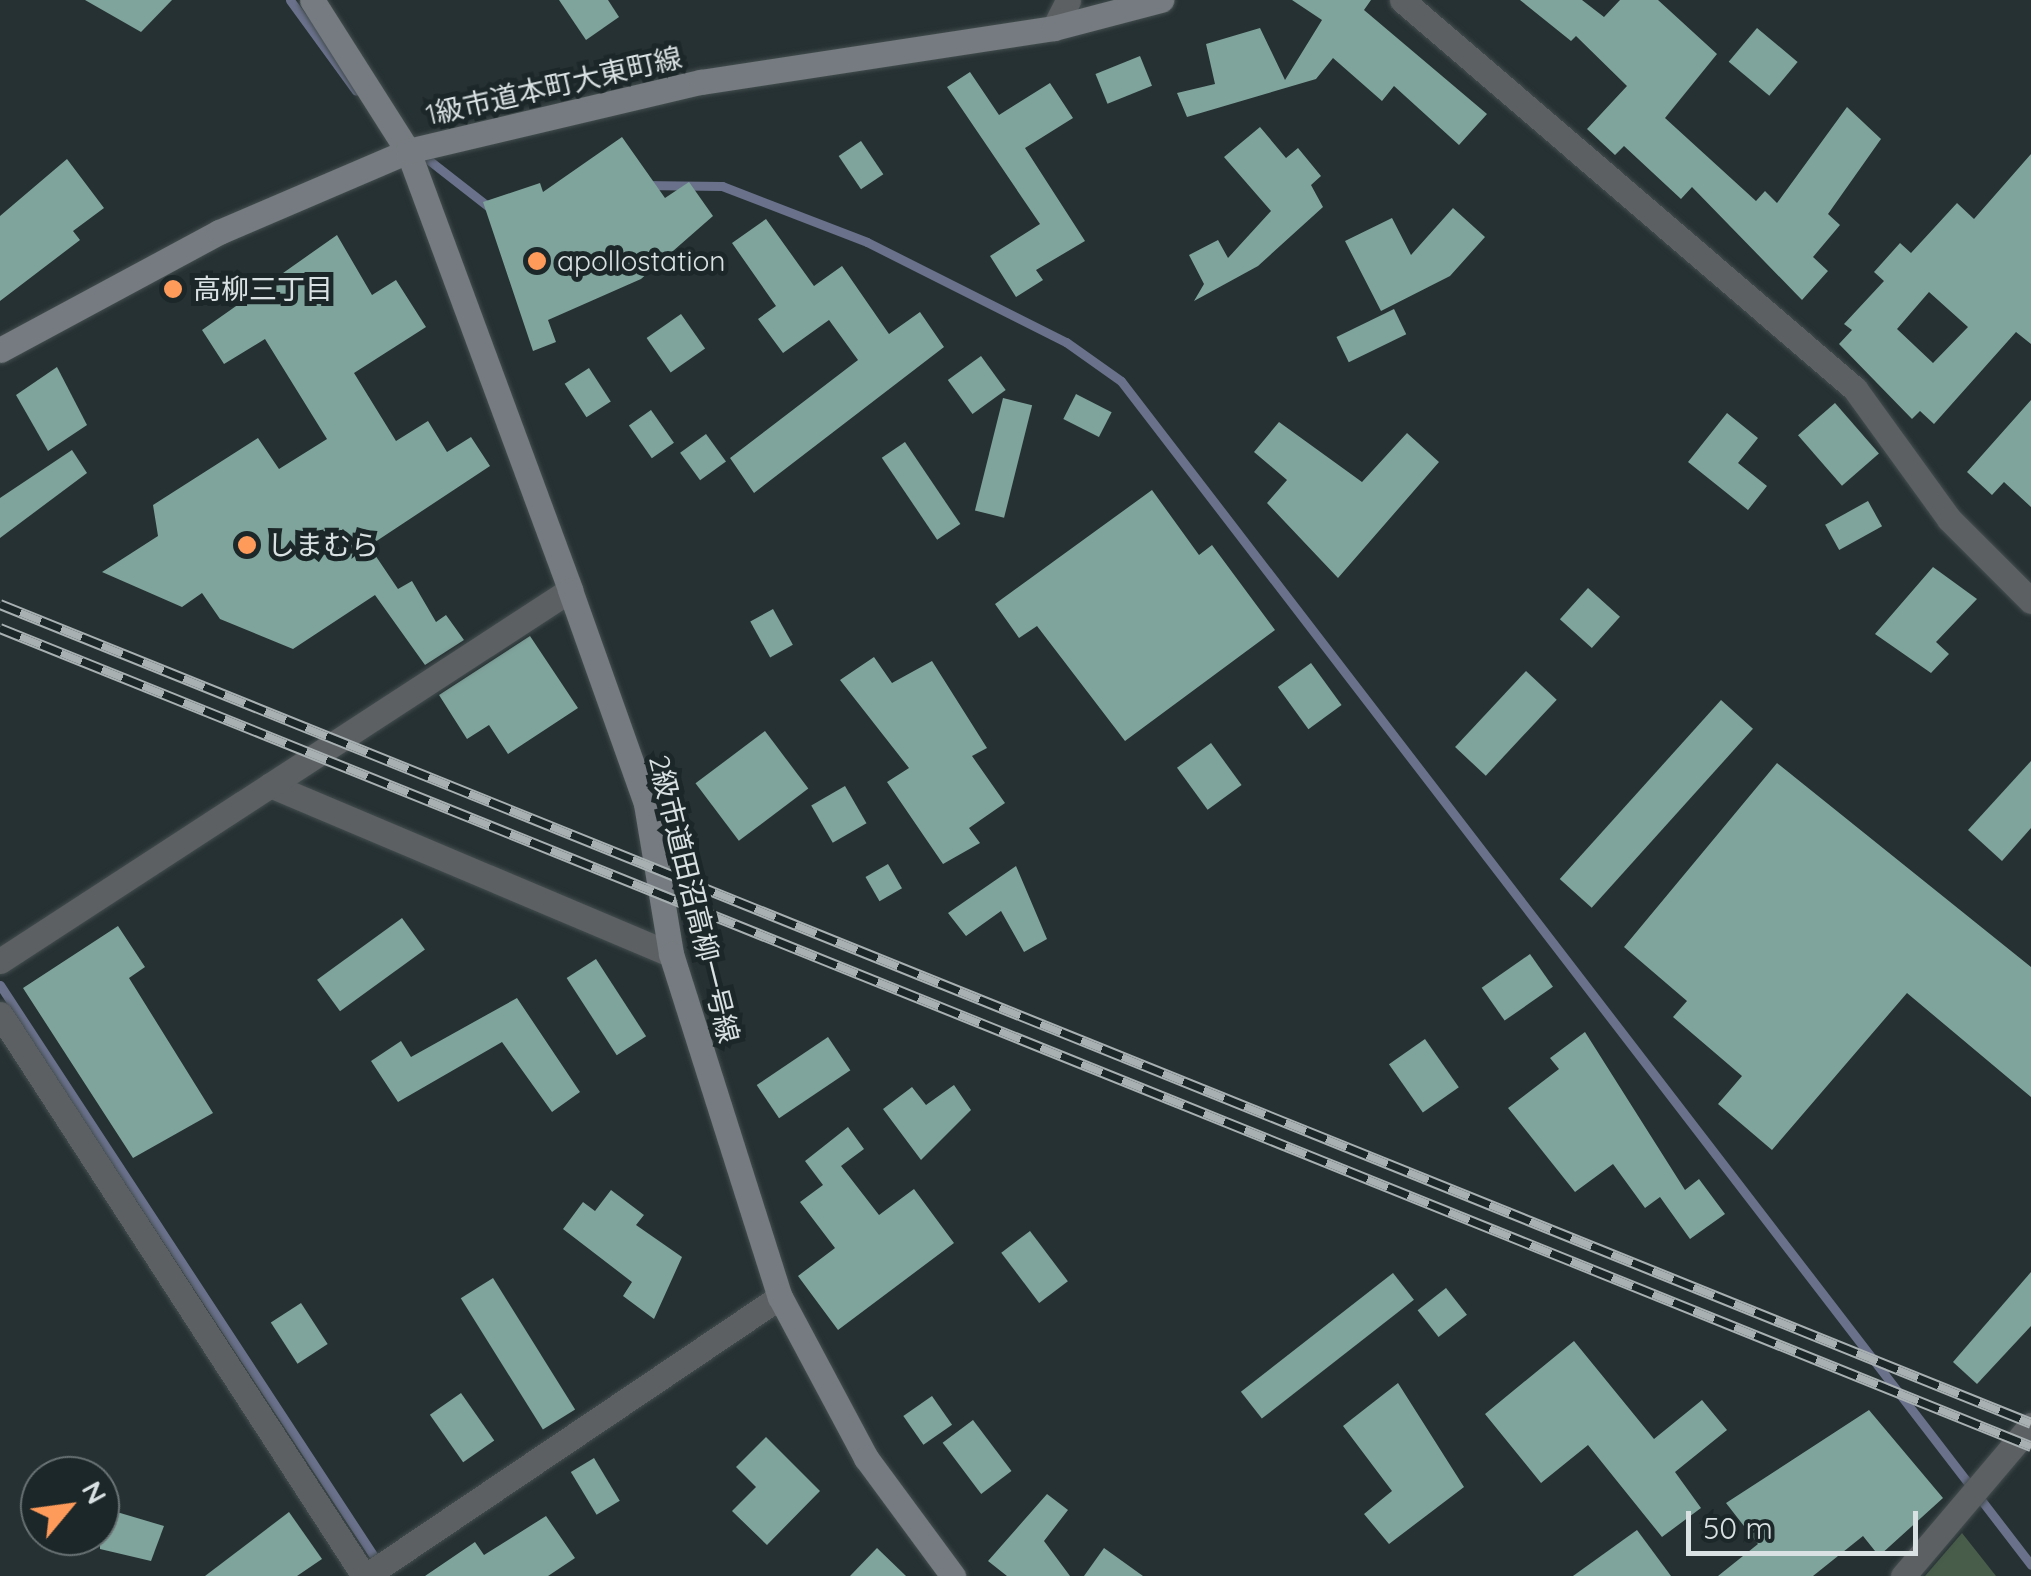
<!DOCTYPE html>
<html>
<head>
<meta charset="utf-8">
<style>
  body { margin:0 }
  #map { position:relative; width:2031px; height:1576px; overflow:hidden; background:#263133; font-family:Quicksand,"Noto Sans JP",sans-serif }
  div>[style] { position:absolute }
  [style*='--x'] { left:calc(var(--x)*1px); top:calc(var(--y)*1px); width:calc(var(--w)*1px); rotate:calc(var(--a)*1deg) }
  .green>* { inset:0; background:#485d4a }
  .stream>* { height:9px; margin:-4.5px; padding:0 4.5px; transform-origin:4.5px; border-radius:4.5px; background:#6a718b }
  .building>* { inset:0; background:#7fa49c; transform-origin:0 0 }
  .roads { filter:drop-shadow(0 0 2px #434d4f) drop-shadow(0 0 2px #434d4f) }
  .street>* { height:25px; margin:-12.5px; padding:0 12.5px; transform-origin:12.5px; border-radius:12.5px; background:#5c6063 }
  .secondary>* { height:25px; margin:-12.5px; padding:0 12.5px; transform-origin:12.5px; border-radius:12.5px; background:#757b80 }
  .rail>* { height:11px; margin-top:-5.5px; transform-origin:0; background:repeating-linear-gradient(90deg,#1c2729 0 22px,#a8b0b2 0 44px); box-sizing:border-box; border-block:2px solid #a8b0b2 }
  .dots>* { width:28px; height:28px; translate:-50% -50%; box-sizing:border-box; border:5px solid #1c2729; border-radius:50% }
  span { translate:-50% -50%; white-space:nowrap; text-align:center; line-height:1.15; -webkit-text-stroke:10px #1c2729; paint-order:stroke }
  .street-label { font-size:28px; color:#dae1e3 }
  .poi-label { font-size:28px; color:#dae1e3 }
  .left { translate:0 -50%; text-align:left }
  .north { position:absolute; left:20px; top:1456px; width:100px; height:100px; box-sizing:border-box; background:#1c2729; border:2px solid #687173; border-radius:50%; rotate:61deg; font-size:28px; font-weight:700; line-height:40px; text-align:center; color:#dae1e3 }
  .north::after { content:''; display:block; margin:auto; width:35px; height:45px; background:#ff9b5a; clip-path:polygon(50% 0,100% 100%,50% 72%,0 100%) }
  .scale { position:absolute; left:1686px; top:1511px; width:232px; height:45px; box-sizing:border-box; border:5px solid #dae1e3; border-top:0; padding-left:12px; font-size:30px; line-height:35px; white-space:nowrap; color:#dae1e3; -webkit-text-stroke:8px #1c2729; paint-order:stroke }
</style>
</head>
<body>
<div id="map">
  <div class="green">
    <div style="clip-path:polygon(1962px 1533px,1996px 1576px,1925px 1576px)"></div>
  </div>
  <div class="stream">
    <div style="--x:290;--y:0;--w:112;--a:54"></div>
    <div style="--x:421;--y:154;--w:93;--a:38"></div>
    <div style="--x:642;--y:185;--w:80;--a:0.7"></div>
    <div style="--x:722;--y:186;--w:155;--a:21.1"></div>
    <div style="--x:867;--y:242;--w:223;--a:26.7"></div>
    <div style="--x:1066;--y:342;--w:67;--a:35.3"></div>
    <div style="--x:1121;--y:381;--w:1493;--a:52.45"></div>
    <div style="--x:0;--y:985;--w:692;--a:56.79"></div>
  </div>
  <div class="building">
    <div style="clip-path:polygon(85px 0,172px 0,141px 32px)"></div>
    <div style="clip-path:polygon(559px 0,608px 0,619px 17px,586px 40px)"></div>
    <div style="clip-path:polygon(1292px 0,1371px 0,1364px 10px,1487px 114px,1459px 145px,1394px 86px,1382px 101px,1333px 58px,1316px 79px,1187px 117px,1177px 93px,1215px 84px,1206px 44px,1260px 28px,1285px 80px,1322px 20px)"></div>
    <div style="clip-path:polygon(1520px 0,1582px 0,1604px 17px,1620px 0,1658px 0,1717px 54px,1665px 118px,1756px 201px,1765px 191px,1777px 203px,1847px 107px,1881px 139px,1828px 214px,1840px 225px,1813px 257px,1828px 271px,1802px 300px,1692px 187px,1681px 199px,1624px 146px,1615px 155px,1587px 129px,1627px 86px,1576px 36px,1571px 41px)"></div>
    <div style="left:1757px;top:28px;width:53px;height:44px;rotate:40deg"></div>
    <div style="left:1140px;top:56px;width:32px;height:48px;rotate:68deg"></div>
    <div style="clip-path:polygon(970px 72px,999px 115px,1050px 83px,1073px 118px,1025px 148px,1085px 241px,1036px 270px,1043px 280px,1016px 297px,990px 256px,1040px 224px,947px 87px)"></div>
    <div style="clip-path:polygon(1260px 127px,1286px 158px,1298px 148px,1321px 176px,1311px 185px,1323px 207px,1258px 266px,1194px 301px,1204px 284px,1189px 255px,1218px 240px,1228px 258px,1271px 211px,1224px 157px)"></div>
    <div style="clip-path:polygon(622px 137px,665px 198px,689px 182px,713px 216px,641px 279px,548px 320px,556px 342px,533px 351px,483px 202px,540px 183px,543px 192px)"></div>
    <div style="left:861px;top:141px;width:40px;height:27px;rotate:56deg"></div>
    <div style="clip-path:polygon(evenodd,2031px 154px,2031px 344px,2016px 332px,1934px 424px,1920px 411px,1912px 419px,1839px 344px,1852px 330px,1844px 324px,1884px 281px,1874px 272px,1900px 243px,1911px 253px,1957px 203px,1974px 219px,2031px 154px,1929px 292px,1968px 327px,1933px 363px,1897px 329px,1929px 292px)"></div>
    <div style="clip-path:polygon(67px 159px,104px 208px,73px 231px,80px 240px,0 301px,0 216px)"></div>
    <div style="clip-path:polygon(1453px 208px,1485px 237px,1450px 276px,1381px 311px,1345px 241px,1392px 218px,1411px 255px)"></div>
    <div style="clip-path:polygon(766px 219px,814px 286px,842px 266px,889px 334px,920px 312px,944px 347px,754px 493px,730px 458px,858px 360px,829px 320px,783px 353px,758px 319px,776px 306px,732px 243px)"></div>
    <div style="clip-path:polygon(337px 235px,372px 295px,396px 280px,426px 327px,354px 373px,396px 441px,428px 421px,447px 452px,471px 437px,490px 466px,369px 546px,398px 589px,412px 581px,436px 622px,446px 615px,464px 640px,425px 665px,375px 595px,293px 649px,220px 619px,202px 593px,182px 607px,102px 572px,158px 536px,153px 505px,258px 438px,279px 469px,327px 439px,265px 339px,224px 364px,202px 330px)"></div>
    <div style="left:1394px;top:309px;width:28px;height:64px;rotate:64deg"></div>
    <div style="left:681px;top:314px;width:42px;height:42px;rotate:55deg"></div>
    <div style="left:981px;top:356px;width:42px;height:41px;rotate:54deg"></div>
    <div style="clip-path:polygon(57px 367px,87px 425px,48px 451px,16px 395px)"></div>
    <div style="left:589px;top:368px;width:40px;height:29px;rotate:57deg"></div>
    <div style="left:1076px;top:394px;width:40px;height:28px;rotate:27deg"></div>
    <div style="left:1003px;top:398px;width:30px;height:116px;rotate:14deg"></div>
    <div style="clip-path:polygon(2031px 400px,2031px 507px,2004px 482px,1992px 495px,1967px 472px)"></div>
    <div style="left:1835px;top:403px;width:67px;height:49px;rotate:49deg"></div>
    <div style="left:651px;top:410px;width:40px;height:27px;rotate:55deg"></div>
    <div style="clip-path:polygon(1727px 413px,1758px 438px,1738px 463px,1767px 486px,1748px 510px,1688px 462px)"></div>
    <div style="clip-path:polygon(1279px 422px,1362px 482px,1407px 433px,1439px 462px,1338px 578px,1267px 503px,1287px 480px,1254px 452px)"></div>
    <div style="left:706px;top:434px;width:34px;height:32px;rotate:54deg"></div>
    <div style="left:905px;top:442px;width:99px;height:28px;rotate:56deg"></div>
    <div style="clip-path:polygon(72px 450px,87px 473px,0 538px,0 498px)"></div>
    <div style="clip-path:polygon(1152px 490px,1199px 555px,1212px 545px,1275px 630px,1125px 741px,1037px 626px,1019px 638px,995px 604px)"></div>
    <div style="left:1868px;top:501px;width:29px;height:49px;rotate:61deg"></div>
    <div style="clip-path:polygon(1933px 567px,1977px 599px,1936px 642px,1949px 654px,1931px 673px,1875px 634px)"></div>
    <div style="left:1588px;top:588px;width:43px;height:42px;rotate:42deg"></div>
    <div style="left:773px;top:609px;width:41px;height:26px;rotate:61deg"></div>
    <div style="clip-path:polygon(530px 636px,578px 708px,508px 754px,489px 725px,467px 739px,439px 695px)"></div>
    <div style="clip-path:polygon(874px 657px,892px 683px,932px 661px,987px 748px,972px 756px,1005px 803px,969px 828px,980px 843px,943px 864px,887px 782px,909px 768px,840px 680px)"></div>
    <div style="left:1311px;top:663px;width:52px;height:41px;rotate:54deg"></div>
    <div style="left:1526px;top:671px;width:42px;height:104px;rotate:43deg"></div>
    <div style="left:1721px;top:700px;width:43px;height:241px;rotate:42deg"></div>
    <div style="left:765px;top:731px;width:72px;height:87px;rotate:53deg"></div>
    <div style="left:1211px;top:743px;width:52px;height:42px;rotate:54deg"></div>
    <div style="clip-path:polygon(2031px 761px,2031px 828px,2002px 861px,1968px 830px)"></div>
    <div style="clip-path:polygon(1777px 763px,2031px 967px,2031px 1097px,1907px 993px,1772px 1150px,1718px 1104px,1742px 1076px,1673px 1017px,1687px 1001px,1624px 947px)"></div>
    <div style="left:845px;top:786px;width:43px;height:39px;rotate:60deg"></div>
    <div style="left:888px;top:864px;width:28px;height:26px;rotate:60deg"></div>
    <div style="clip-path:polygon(1016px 866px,1047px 939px,1024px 952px,1001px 911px,966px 936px,948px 913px)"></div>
    <div style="left:402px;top:918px;width:39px;height:105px;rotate:54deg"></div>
    <div style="clip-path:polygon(118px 926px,145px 967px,129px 978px,213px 1113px,133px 1158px,23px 988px)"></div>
    <div style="left:1530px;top:954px;width:40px;height:59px;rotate:55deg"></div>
    <div style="left:596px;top:959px;width:92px;height:35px;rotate:57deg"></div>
    <div style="clip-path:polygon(517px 998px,580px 1092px,552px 1112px,502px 1042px,398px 1102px,371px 1061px,401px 1041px,411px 1057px)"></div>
    <div style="clip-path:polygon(1585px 1032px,1685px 1190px,1699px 1179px,1725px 1214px,1690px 1239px,1660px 1197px,1645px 1208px,1613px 1164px,1575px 1192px,1508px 1108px,1559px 1069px,1550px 1058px)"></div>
    <div style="left:828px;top:1037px;width:40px;height:86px;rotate:56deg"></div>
    <div style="left:1425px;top:1039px;width:59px;height:44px;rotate:55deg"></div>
    <div style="clip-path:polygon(954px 1085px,971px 1110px,921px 1160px,883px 1109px,912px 1087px,926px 1105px)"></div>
    <div style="clip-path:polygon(848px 1127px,864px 1149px,841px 1166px,879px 1215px,914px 1189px,954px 1243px,838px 1330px,798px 1276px,835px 1248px,800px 1202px,823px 1185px,805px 1161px)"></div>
    <div style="clip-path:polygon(611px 1190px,644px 1215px,636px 1225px,682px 1257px,654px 1319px,623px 1296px,632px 1282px,563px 1229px,583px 1202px,595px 1211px)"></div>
    <div style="left:1030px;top:1231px;width:63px;height:36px;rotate:53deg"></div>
    <div style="clip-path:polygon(2031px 1272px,2031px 1326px,1977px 1384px,1953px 1362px)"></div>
    <div style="left:1393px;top:1273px;width:34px;height:193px;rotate:52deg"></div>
    <div style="left:493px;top:1278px;width:155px;height:38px;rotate:58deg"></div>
    <div style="left:1446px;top:1288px;width:34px;height:36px;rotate:52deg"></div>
    <div style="left:301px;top:1303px;width:49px;height:36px;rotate:57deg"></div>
    <div style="clip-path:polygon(1574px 1341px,1654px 1439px,1702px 1400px,1727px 1430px,1675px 1472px,1701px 1508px,1662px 1537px,1588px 1445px,1541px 1483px,1485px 1414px)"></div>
    <div style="clip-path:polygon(1398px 1383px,1464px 1487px,1389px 1544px,1364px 1514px,1392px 1491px,1343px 1426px)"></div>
    <div style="left:461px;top:1393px;width:58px;height:38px;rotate:55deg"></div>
    <div style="left:932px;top:1396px;width:35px;height:35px;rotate:55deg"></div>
    <div style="clip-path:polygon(1869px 1410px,1943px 1498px,1879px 1556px,1863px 1536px,1813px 1576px,1718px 1576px,1758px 1544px,1726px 1503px)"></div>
    <div style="left:973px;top:1420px;width:64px;height:38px;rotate:53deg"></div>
    <div style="clip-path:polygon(766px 1437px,820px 1491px,767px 1545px,732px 1511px,756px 1487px,736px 1467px)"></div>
    <div style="left:594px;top:1458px;width:50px;height:27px;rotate:59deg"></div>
    <div style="clip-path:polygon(1047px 1494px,1068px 1510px,1044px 1541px,1070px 1576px,1007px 1576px,988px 1561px)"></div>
    <div style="clip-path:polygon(100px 1507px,164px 1526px,151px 1561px,100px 1549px)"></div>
    <div style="clip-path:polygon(289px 1512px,322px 1559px,297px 1576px,205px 1576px)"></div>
    <div style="clip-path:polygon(546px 1516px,575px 1558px,548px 1576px,425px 1576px,475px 1542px,484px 1555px)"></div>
    <div style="clip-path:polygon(1637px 1530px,1671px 1576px,1573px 1576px)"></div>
    <div style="clip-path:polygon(877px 1548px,906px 1576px,850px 1576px)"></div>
    <div style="clip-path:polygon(1104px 1548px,1143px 1576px,1084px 1576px)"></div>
  </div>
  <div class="roads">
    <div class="street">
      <div style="--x:1402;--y:0;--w:597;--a:40.65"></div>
      <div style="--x:1855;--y:389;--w:160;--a:54.1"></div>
      <div style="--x:1949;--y:519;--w:116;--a:45"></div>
      <div style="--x:1054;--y:28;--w:31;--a:-63"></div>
      <div style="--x:270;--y:785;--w:435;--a:22.9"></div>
      <div style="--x:0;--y:961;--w:680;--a:-33.06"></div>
      <div style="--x:0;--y:1014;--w:670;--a:57.07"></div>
      <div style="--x:366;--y:1576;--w:499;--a:-34"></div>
      <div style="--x:1903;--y:1576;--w:198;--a:-49.7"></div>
    </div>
    <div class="secondary">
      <div style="--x:312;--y:0;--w:179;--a:57.6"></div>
      <div style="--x:408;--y:151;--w:468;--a:69.7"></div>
      <div style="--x:570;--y:590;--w:227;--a:70.4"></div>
      <div style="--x:646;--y:804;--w:152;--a:80.5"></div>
      <div style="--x:671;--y:954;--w:360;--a:72.4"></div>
      <div style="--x:780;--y:1297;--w:183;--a:61.9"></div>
      <div style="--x:866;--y:1458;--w:147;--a:53.6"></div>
      <div style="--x:0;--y:350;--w:249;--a:-28.3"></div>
      <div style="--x:219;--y:232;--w:206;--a:-23.2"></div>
      <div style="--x:408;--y:151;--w:301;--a:-13.3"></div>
      <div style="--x:701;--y:82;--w:357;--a:-8.7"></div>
      <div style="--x:1054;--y:28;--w:111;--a:-14.7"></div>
    </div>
  </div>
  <div class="rail">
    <div style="--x:0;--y:604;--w:2190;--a:21.96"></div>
    <div style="--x:0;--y:628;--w:2190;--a:21.94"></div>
  </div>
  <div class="dots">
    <div style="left:537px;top:261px;background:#ff9b5a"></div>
    <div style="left:173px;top:289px;background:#ff9b5a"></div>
    <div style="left:247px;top:545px;background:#ff9b5a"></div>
  </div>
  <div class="street-label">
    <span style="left:554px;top:86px;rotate:-13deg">1級市道本町大東町線</span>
    <span style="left:694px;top:899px;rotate:76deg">2級市道田沼高柳一号線</span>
  </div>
  <div class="poi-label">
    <span class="left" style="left:557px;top:261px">apollostation</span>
    <span class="left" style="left:193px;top:289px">高柳三丁目</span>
    <span class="left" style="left:267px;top:545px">しまむら</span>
  </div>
  <div class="north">N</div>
  <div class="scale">50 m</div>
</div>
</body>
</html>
